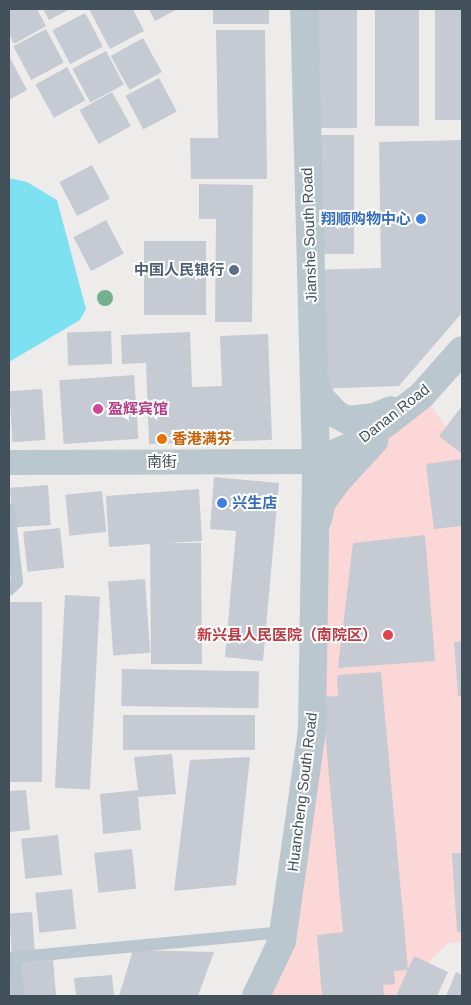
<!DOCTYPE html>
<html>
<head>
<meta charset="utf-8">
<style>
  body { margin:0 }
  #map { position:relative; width:471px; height:1005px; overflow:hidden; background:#eeebeb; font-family:Arial,"Noto Sans SC",sans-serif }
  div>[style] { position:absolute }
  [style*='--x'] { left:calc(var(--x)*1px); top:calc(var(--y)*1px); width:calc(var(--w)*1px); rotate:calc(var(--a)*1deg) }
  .medical>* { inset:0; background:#fcd7d7 }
  .water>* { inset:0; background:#7de1f2 }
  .building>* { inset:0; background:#c6cad2; transform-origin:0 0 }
  .service>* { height:12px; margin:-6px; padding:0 6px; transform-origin:6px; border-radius:6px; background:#bac7cf }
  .minor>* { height:25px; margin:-12.5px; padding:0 12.5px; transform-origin:12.5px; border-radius:12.5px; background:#bac7cf }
  .tertiary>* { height:28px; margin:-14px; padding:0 14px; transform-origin:14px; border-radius:14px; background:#bac7cf }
  .trees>* { width:16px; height:16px; margin:-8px; border-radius:50%; background:#73b08d }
  .dots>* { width:14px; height:14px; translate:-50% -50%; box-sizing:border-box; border:2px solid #fff; border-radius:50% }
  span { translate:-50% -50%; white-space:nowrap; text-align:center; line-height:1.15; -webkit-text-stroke:4px #fff; paint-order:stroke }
  .shop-label { font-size:15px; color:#366cbe; font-weight:700 }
  .right { translate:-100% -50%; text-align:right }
  .left { translate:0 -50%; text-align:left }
  .street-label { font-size:15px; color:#42505a }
  .service-label { font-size:15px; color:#4e5e75; font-weight:700 }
  .hotel-label { font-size:15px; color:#b23c85; font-weight:700 }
  .food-label { font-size:15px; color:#c56008; font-weight:700 }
  .health-label { font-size:15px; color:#be3a42; font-weight:700 }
  .frame { position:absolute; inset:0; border:10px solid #42505a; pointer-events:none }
</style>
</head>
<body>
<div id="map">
  <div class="medical">
    <div style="clip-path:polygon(422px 395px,462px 447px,462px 942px,448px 943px,394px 996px,256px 996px,312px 730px,316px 461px)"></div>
  </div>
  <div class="water">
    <div style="clip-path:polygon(9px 178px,27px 182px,57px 200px,86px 309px,80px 320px,9px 362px)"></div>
  </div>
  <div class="building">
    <div style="clip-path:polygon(9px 9px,37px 9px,46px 26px,14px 44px,9px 34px)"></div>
    <div style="clip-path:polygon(43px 9px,70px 9px,49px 20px)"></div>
    <div style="clip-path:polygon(89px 9px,133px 9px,144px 31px,110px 49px)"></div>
    <div style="clip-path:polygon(149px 9px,178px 9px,155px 21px)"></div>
    <div style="left:213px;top:9px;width:56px;height:15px"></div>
    <div style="left:310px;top:9px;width:47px;height:119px"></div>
    <div style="left:375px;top:9px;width:44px;height:117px"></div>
    <div style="left:435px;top:9px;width:27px;height:111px"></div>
    <div style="left:85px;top:13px;width:38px;height:37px;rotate:62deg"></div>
    <div style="left:46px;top:29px;width:38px;height:37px;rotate:62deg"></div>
    <div style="clip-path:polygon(216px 30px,265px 30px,267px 179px,191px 179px,190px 138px,218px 138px)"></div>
    <div style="left:143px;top:38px;width:39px;height:37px;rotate:61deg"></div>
    <div style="left:106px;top:51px;width:38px;height:38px;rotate:62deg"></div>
    <div style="clip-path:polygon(9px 56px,27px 90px,9px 100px)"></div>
    <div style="left:67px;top:67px;width:38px;height:36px;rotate:61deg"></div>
    <div style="left:159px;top:78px;width:38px;height:38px;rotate:62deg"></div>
    <div style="left:112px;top:92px;width:39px;height:37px;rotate:61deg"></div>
    <div style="left:313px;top:135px;width:41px;height:119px"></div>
    <div style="clip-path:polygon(462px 140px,461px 314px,399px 386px,314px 389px,310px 270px,381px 268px,379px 142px)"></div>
    <div style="left:92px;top:165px;width:38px;height:37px;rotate:62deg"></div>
    <div style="clip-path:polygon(199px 184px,253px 185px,252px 322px,215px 322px,216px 219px,199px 219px)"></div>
    <div style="left:106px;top:220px;width:38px;height:37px;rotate:62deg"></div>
    <div style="left:144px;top:241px;width:62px;height:74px"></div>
    <div style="left:111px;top:331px;width:33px;height:44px;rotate:88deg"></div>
    <div style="clip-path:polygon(190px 332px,192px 387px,222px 386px,220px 336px,268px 334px,272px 440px,149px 444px,146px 363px,122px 364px,121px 335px)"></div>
    <div style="left:134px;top:375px;width:64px;height:75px;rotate:86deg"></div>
    <div style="left:42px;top:389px;width:51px;height:33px;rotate:86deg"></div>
    <div style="clip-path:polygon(462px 406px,462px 454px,439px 436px)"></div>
    <div style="clip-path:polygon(462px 459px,462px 526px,434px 529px,426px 464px)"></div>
    <div style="clip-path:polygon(214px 477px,279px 483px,263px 661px,225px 657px,236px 531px,210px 529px)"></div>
    <div style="left:48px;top:485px;width:40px;height:38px;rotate:86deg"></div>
    <div style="clip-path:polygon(199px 489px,202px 541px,168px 543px,201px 543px,202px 664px,151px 664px,150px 544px,109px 547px,106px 496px)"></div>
    <div style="left:102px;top:491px;width:41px;height:37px;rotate:84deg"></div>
    <div style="left:60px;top:528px;width:40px;height:37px;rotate:84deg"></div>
    <div style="clip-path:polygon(425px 535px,435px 661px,338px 668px,353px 543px)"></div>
    <div style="left:145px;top:579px;width:74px;height:37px;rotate:86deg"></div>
    <div style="left:65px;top:595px;width:35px;height:193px;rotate:3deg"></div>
    <div style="left:9px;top:602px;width:33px;height:180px"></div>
    <div style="clip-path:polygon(462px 641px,462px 696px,458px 696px,454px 642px)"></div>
    <div style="left:122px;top:669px;width:137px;height:37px;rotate:1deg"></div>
    <div style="clip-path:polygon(381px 672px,408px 970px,394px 971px,395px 984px,383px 985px,384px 996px,322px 996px,317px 935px,343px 932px,322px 697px,338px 696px,337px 675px)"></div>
    <div style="left:123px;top:715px;width:132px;height:35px"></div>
    <div style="clip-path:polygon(172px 754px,176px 794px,138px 797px,141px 830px,103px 834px,100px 794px,138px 790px,134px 757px)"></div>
    <div style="clip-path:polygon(250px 757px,236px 885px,174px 891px,190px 760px)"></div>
    <div style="clip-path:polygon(26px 790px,30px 830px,9px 832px,9px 791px)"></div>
    <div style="left:58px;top:835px;width:40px;height:37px;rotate:84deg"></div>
    <div style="left:132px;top:849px;width:40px;height:38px;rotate:84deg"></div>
    <div style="clip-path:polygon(452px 853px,462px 853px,462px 932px,457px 932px)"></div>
    <div style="left:72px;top:889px;width:40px;height:37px;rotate:84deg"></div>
    <div style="left:32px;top:912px;width:40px;height:23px;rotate:86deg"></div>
    <div style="clip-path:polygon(133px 950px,214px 952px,198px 996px,119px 996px)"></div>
    <div style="clip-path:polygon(414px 956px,448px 972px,437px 996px,396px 996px)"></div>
    <div style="left:53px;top:960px;width:36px;height:38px;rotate:85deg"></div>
    <div style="clip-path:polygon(13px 962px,17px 996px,9px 996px,9px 963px)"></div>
    <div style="clip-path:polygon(456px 972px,462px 975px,462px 996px,446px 996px)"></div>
    <div style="clip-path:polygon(112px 975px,114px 996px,76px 996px,74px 978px)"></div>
  </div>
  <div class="service">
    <div style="--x:9;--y:509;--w:73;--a:83.7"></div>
    <div style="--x:17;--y:582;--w:11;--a:135"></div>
    <div style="--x:15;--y:957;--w:39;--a:86"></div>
    <div style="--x:9;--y:958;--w:276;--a:-5.4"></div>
  </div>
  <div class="minor">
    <div style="--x:9;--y:462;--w:307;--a:-0.2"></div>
  </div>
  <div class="tertiary">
    <div style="--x:314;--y:380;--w:19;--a:69"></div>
    <div style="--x:321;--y:398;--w:22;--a:47"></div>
    <div style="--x:336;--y:414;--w:13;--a:29"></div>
    <div style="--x:347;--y:420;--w:27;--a:-6"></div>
    <div style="--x:374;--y:417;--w:18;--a:-22"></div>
    <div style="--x:316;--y:461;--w:41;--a:-22.8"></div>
    <div style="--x:354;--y:445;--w:42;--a:-34.4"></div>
    <div style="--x:389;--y:421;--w:42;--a:-38.2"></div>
    <div style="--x:422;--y:395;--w:60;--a:-48.4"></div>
    <div style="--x:318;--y:519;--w:17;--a:-77"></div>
    <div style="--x:322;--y:502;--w:29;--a:-54"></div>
    <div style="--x:339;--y:479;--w:52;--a:-47.4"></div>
    <div style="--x:256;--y:996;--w:61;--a:-64.7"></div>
    <div style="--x:282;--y:941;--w:213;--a:-81.9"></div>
    <div style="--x:312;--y:730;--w:269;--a:-89.1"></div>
    <div style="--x:316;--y:461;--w:452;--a:-91.5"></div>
  </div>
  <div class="trees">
    <div style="left:105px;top:298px"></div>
  </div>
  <div class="dots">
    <div style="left:421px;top:219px;background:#3f7fe0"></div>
    <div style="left:234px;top:270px;background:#5c6f8a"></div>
    <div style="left:98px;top:409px;background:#d1479c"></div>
    <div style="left:162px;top:439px;background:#e8710a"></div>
    <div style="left:222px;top:503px;background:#3f7fe0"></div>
    <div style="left:388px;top:635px;background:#e0444e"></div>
  </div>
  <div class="shop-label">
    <span class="right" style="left:411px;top:219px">翔顺购物中心</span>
    <span class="left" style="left:232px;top:503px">兴生店</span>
  </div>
  <div class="street-label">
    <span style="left:309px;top:235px;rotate:-92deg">Jianshe South Road</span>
    <span style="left:394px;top:413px;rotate:-38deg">Danan Road</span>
    <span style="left:162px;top:462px">南街</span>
    <span style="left:302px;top:792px;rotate:-83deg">Huancheng South Road</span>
  </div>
  <div class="service-label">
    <span class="right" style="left:224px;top:270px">中国人民银行</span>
  </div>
  <div class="hotel-label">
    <span class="left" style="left:108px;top:409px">盈辉宾馆</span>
  </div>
  <div class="food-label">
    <span class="left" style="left:172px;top:439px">香港满芬</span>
  </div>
  <div class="health-label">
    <span class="right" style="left:377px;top:635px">新兴县人民医院（南院区）</span>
  </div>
  <div class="frame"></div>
</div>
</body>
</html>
